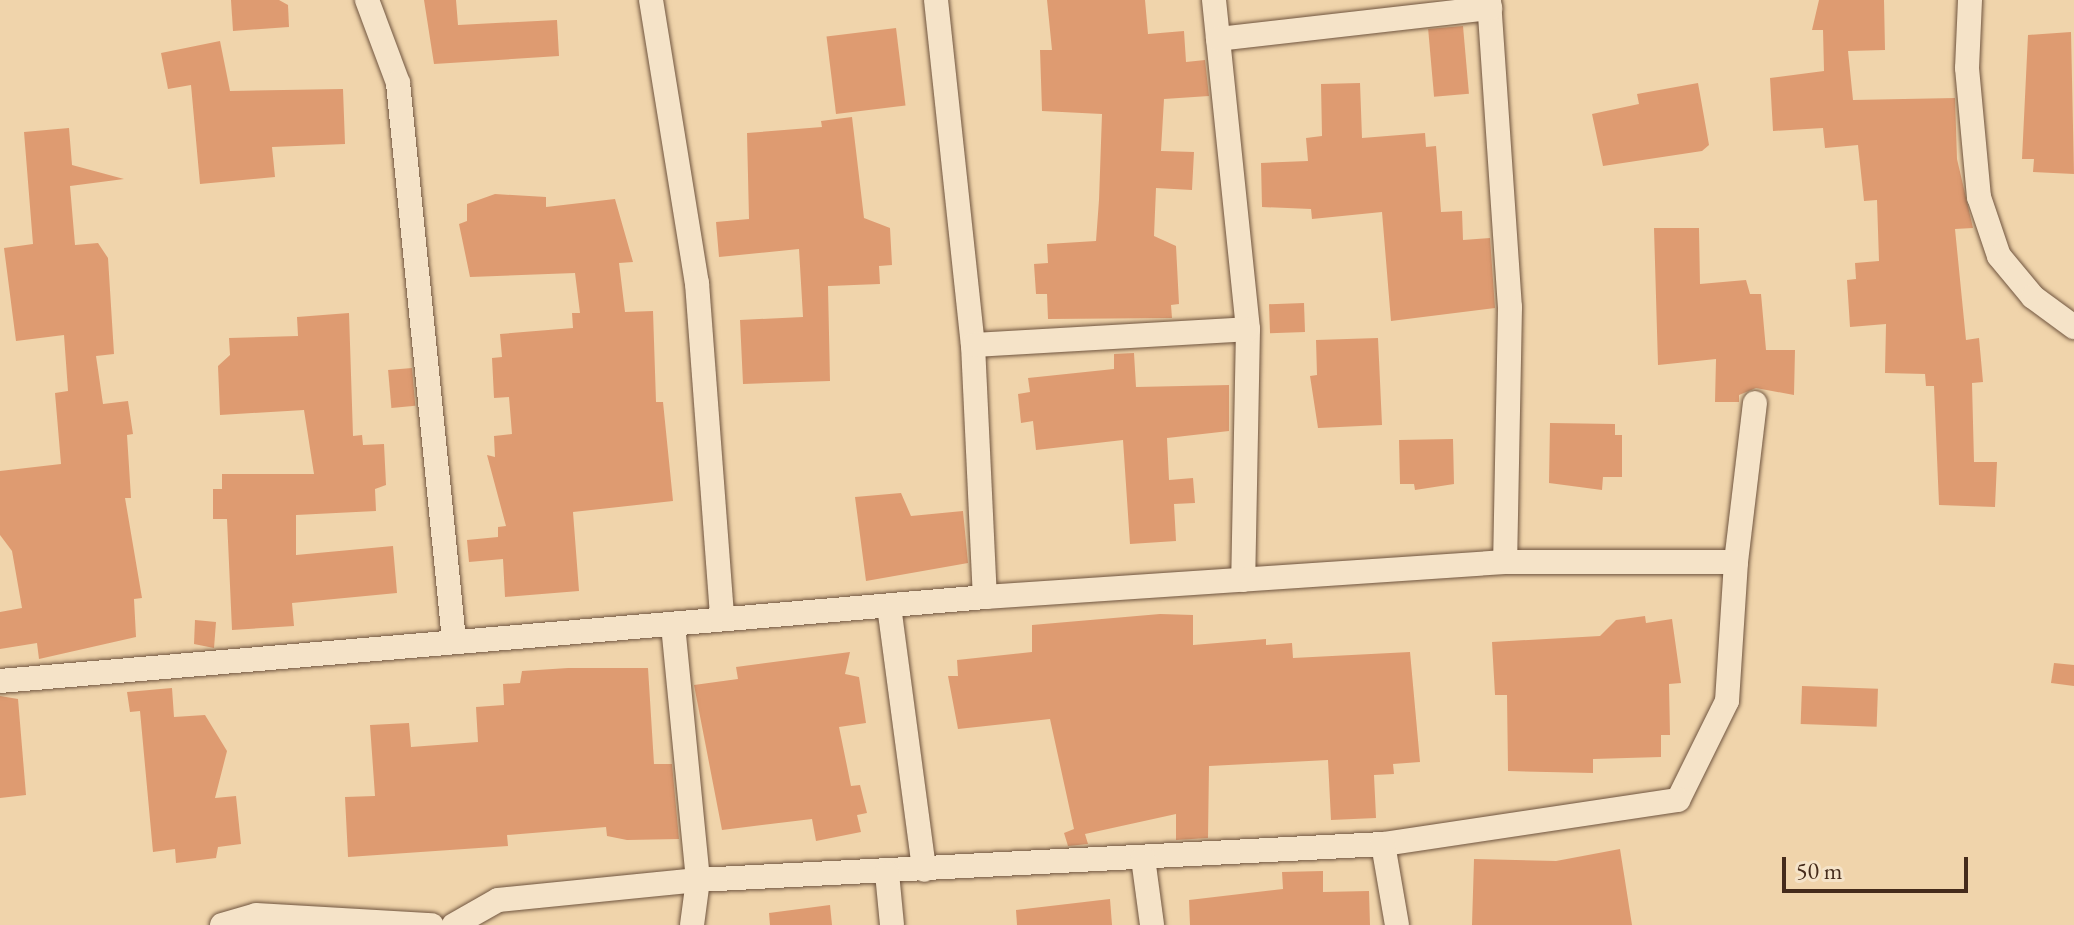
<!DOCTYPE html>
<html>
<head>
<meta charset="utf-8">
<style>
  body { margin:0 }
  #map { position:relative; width:2074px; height:925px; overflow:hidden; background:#f0d4ab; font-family:"EB Garamond",serif }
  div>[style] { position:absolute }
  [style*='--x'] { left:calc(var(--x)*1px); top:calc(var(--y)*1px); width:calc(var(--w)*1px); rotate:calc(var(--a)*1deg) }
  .building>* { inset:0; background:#de9b71; transform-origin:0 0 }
  .roads { filter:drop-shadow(0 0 2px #70553f) drop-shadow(0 0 2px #70553f) }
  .minor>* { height:24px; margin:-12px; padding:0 12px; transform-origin:12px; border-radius:12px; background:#f5e3c8 }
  span { translate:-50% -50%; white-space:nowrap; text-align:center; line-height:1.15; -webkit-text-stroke:8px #f5e3c8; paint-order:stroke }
  .scale { position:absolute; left:1782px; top:857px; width:186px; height:36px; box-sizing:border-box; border:4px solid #452b1b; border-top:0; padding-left:10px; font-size:24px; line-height:28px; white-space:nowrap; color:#452b1b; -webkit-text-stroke:6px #f5e3c8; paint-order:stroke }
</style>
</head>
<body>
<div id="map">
  <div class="building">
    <div style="clip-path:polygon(231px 0,279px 0,288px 5px,289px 27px,233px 31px)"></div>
    <div style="clip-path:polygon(424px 0,456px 0,458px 25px,557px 20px,559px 56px,434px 64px)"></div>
    <div style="clip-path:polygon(1047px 0,1145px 0,1148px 34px,1184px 31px,1186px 62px,1205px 60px,1209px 96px,1164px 99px,1161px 151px,1194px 152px,1192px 190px,1156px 188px,1154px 236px,1176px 246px,1179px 304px,1171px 305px,1172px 318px,1048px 319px,1047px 294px,1036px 294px,1034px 264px,1048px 263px,1047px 244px,1096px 241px,1099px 200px,1102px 114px,1042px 111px,1040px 50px,1052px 50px)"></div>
    <div style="clip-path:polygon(1819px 0,1884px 0,1885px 50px,1848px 51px,1853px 100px,1955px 98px,1957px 159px,1973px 228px,1955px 229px,1966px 340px,1979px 338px,1983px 382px,1972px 383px,1974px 462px,1997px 462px,1995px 507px,1939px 505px,1934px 386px,1926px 386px,1925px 374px,1885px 373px,1886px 324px,1850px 327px,1847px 280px,1856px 279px,1855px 263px,1879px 261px,1877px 200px,1864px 201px,1858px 145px,1825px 148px,1823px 128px,1773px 131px,1770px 78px,1824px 71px,1823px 30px,1812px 30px)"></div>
    <div style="left:1463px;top:26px;width:68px;height:35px;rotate:85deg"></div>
    <div style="left:896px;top:28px;width:78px;height:70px;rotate:83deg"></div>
    <div style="clip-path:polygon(2071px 32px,2074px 174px,2033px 172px,2034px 159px,2022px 159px,2028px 35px)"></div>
    <div style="clip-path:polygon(220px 41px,230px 91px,343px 89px,345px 144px,272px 147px,275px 177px,200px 184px,191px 85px,168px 89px,161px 53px)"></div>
    <div style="clip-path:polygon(1360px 83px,1362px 138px,1425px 133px,1426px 147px,1436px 146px,1441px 212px,1462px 211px,1463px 240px,1490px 238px,1495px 308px,1391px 321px,1382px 212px,1312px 219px,1311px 209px,1262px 207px,1261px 163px,1308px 161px,1306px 138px,1322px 136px,1321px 84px)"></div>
    <div style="clip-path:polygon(1698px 83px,1709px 145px,1702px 151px,1603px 166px,1592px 114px,1639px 104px,1637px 94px)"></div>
    <div style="clip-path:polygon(852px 117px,864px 218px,890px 228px,892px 265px,879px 266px,880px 284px,828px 286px,830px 381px,743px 384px,740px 320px,803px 317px,799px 249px,719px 257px,716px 222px,749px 219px,747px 133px,822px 127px,821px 121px)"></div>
    <div style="clip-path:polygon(69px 128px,72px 165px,124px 179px,70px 186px,75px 245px,98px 243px,108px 258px,114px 354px,96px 356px,103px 404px,128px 401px,133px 434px,127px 435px,131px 498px,125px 498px,142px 598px,134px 599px,136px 637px,39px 659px,37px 643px,0 649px,0 612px,22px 608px,12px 551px,0 535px,0 471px,61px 464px,55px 393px,68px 391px,64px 335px,16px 341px,4px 248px,33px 244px,24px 132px)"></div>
    <div style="clip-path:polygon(495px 194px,546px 197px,546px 207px,615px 199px,633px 262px,619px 263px,625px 312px,653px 311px,656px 402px,663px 402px,673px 501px,573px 512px,579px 591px,505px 597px,503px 559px,469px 562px,467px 540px,498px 537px,498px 527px,506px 526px,487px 455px,495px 457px,494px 436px,512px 434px,509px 397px,494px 398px,492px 358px,502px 357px,500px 334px,573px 328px,572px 313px,580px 313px,575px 273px,470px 277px,459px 224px,467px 221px,467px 204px)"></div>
    <div style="clip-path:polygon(1654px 228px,1699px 228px,1700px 284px,1746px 280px,1750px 294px,1761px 294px,1766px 350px,1795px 350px,1794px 395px,1756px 388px,1739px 395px,1739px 402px,1715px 402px,1716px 359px,1658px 365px)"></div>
    <div style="left:1304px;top:303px;width:29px;height:35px;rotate:88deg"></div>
    <div style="clip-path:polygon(349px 313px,353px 436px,362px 435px,363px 445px,384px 444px,386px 485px,375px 489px,376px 511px,296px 515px,296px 555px,393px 546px,397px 593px,292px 603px,294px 626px,232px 630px,227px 519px,213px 519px,213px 489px,222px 489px,222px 474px,314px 474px,304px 410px,220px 415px,218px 366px,230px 355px,229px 338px,298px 336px,297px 317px)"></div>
    <div style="clip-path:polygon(1378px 338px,1382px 425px,1318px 428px,1310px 376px,1317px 375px,1316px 340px)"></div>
    <div style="clip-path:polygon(1134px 353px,1136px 387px,1229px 385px,1229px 431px,1167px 438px,1169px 480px,1193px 478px,1195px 503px,1174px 504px,1176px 541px,1130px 544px,1123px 440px,1036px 450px,1033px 421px,1021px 423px,1018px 394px,1030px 392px,1028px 378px,1114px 369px,1114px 354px)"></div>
    <div style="left:412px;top:368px;width:38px;height:24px;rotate:85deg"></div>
    <div style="clip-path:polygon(1550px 423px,1615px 424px,1615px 435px,1622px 435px,1622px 477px,1603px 477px,1602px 490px,1549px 483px)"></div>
    <div style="clip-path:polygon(1453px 439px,1454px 484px,1415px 490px,1414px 484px,1400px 484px,1399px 440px)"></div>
    <div style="clip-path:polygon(901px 493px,911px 516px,963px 511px,968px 563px,866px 581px,855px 497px)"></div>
    <div style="clip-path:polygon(1160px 614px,1193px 615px,1193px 645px,1266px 639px,1266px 645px,1292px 643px,1293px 658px,1410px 652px,1420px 762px,1393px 764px,1394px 774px,1374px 775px,1376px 818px,1331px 820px,1328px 760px,1209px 766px,1208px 838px,1176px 840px,1176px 814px,1085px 834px,1088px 844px,1068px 846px,1064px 833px,1074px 829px,1050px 719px,958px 729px,948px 676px,958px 676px,957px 660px,1032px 652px,1032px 625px)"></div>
    <div style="clip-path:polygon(1645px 616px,1646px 623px,1672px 619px,1681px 683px,1669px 684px,1670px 735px,1661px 735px,1661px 757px,1593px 759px,1593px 773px,1508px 771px,1507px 695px,1495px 695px,1492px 642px,1600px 636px,1616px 620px)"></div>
    <div style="clip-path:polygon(195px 620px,216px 622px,214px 648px,194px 644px)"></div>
    <div style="clip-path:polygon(850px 652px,845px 674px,859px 677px,866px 723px,839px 727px,851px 786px,860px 785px,867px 813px,857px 815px,861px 832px,816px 841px,812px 819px,722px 830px,694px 685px,738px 679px,736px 667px)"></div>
    <div style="clip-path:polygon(2054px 663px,2074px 665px,2074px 686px,2051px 683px)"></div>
    <div style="clip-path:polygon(568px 668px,648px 668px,654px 764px,672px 764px,679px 839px,627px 840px,607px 836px,606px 827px,507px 835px,508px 846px,348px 857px,345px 797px,375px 796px,370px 725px,409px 723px,411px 747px,478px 742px,476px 707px,504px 705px,503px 684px,520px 683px,522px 671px)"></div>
    <div style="left:1802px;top:686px;width:76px;height:38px;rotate:2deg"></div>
    <div style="clip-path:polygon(172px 688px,174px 717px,205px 715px,227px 751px,215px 798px,236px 796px,241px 844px,218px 847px,216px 858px,176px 863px,175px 849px,153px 852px,140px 711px,130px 712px,127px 692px)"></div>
    <div style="clip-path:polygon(0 696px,18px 699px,26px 795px,0 798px)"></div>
    <div style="clip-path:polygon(1620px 849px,1632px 925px,1472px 925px,1474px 859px,1556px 861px)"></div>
    <div style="clip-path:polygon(1323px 871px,1323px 892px,1369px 891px,1370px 925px,1190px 925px,1189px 900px,1283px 889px,1282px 872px)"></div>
    <div style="clip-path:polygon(1110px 899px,1112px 925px,1017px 925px,1016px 910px)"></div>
    <div style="clip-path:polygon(830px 905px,832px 925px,770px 925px,769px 913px)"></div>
  </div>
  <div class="roads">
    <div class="minor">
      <div style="--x:367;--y:0;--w:89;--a:69.5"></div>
      <div style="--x:398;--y:83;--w:560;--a:84.26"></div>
      <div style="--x:651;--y:0;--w:287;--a:80.8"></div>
      <div style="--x:697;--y:283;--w:337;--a:85.7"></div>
      <div style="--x:936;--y:0;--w:347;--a:83.9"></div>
      <div style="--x:973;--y:345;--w:252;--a:87.3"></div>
      <div style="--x:1214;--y:0;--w:331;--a:84.1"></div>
      <div style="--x:1248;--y:329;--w:251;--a:91.1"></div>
      <div style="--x:1489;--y:0;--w:308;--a:86.1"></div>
      <div style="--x:1510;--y:307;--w:255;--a:91.1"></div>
      <div style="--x:1970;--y:0;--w:68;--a:92.5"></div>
      <div style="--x:1967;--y:68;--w:130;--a:84.7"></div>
      <div style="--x:1979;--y:197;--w:62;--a:71.3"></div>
      <div style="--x:1999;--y:256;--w:53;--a:50.3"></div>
      <div style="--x:2033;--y:297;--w:51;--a:36.2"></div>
      <div style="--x:1218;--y:39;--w:274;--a:-6.5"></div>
      <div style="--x:973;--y:345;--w:275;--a:-3.3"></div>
      <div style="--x:1736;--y:562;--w:160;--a:-83.2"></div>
      <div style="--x:889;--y:606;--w:266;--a:82.4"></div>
      <div style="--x:673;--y:625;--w:256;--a:84.4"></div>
      <div style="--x:698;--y:880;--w:45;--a:97.6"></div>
      <div style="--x:0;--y:681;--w:989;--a:-4.87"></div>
      <div style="--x:985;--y:597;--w:521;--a:-3.85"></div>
      <div style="--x:1505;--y:562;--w:231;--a:0"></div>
      <div style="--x:1736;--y:562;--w:139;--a:93.7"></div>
      <div style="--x:1727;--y:701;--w:110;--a:116.3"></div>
      <div style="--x:1678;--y:800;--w:298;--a:171.5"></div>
      <div style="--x:1383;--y:844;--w:686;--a:176.99"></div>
      <div style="--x:698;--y:880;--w:201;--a:174.3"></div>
      <div style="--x:498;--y:900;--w:51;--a:150.4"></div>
      <div style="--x:1383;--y:844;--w:82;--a:80.2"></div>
      <div style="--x:1143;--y:858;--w:68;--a:82.3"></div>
      <div style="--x:887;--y:873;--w:52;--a:84.5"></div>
      <div style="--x:222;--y:925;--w:35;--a:-16"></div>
      <div style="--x:256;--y:915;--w:176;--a:3.3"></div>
    </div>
  </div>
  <div class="scale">50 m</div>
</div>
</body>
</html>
